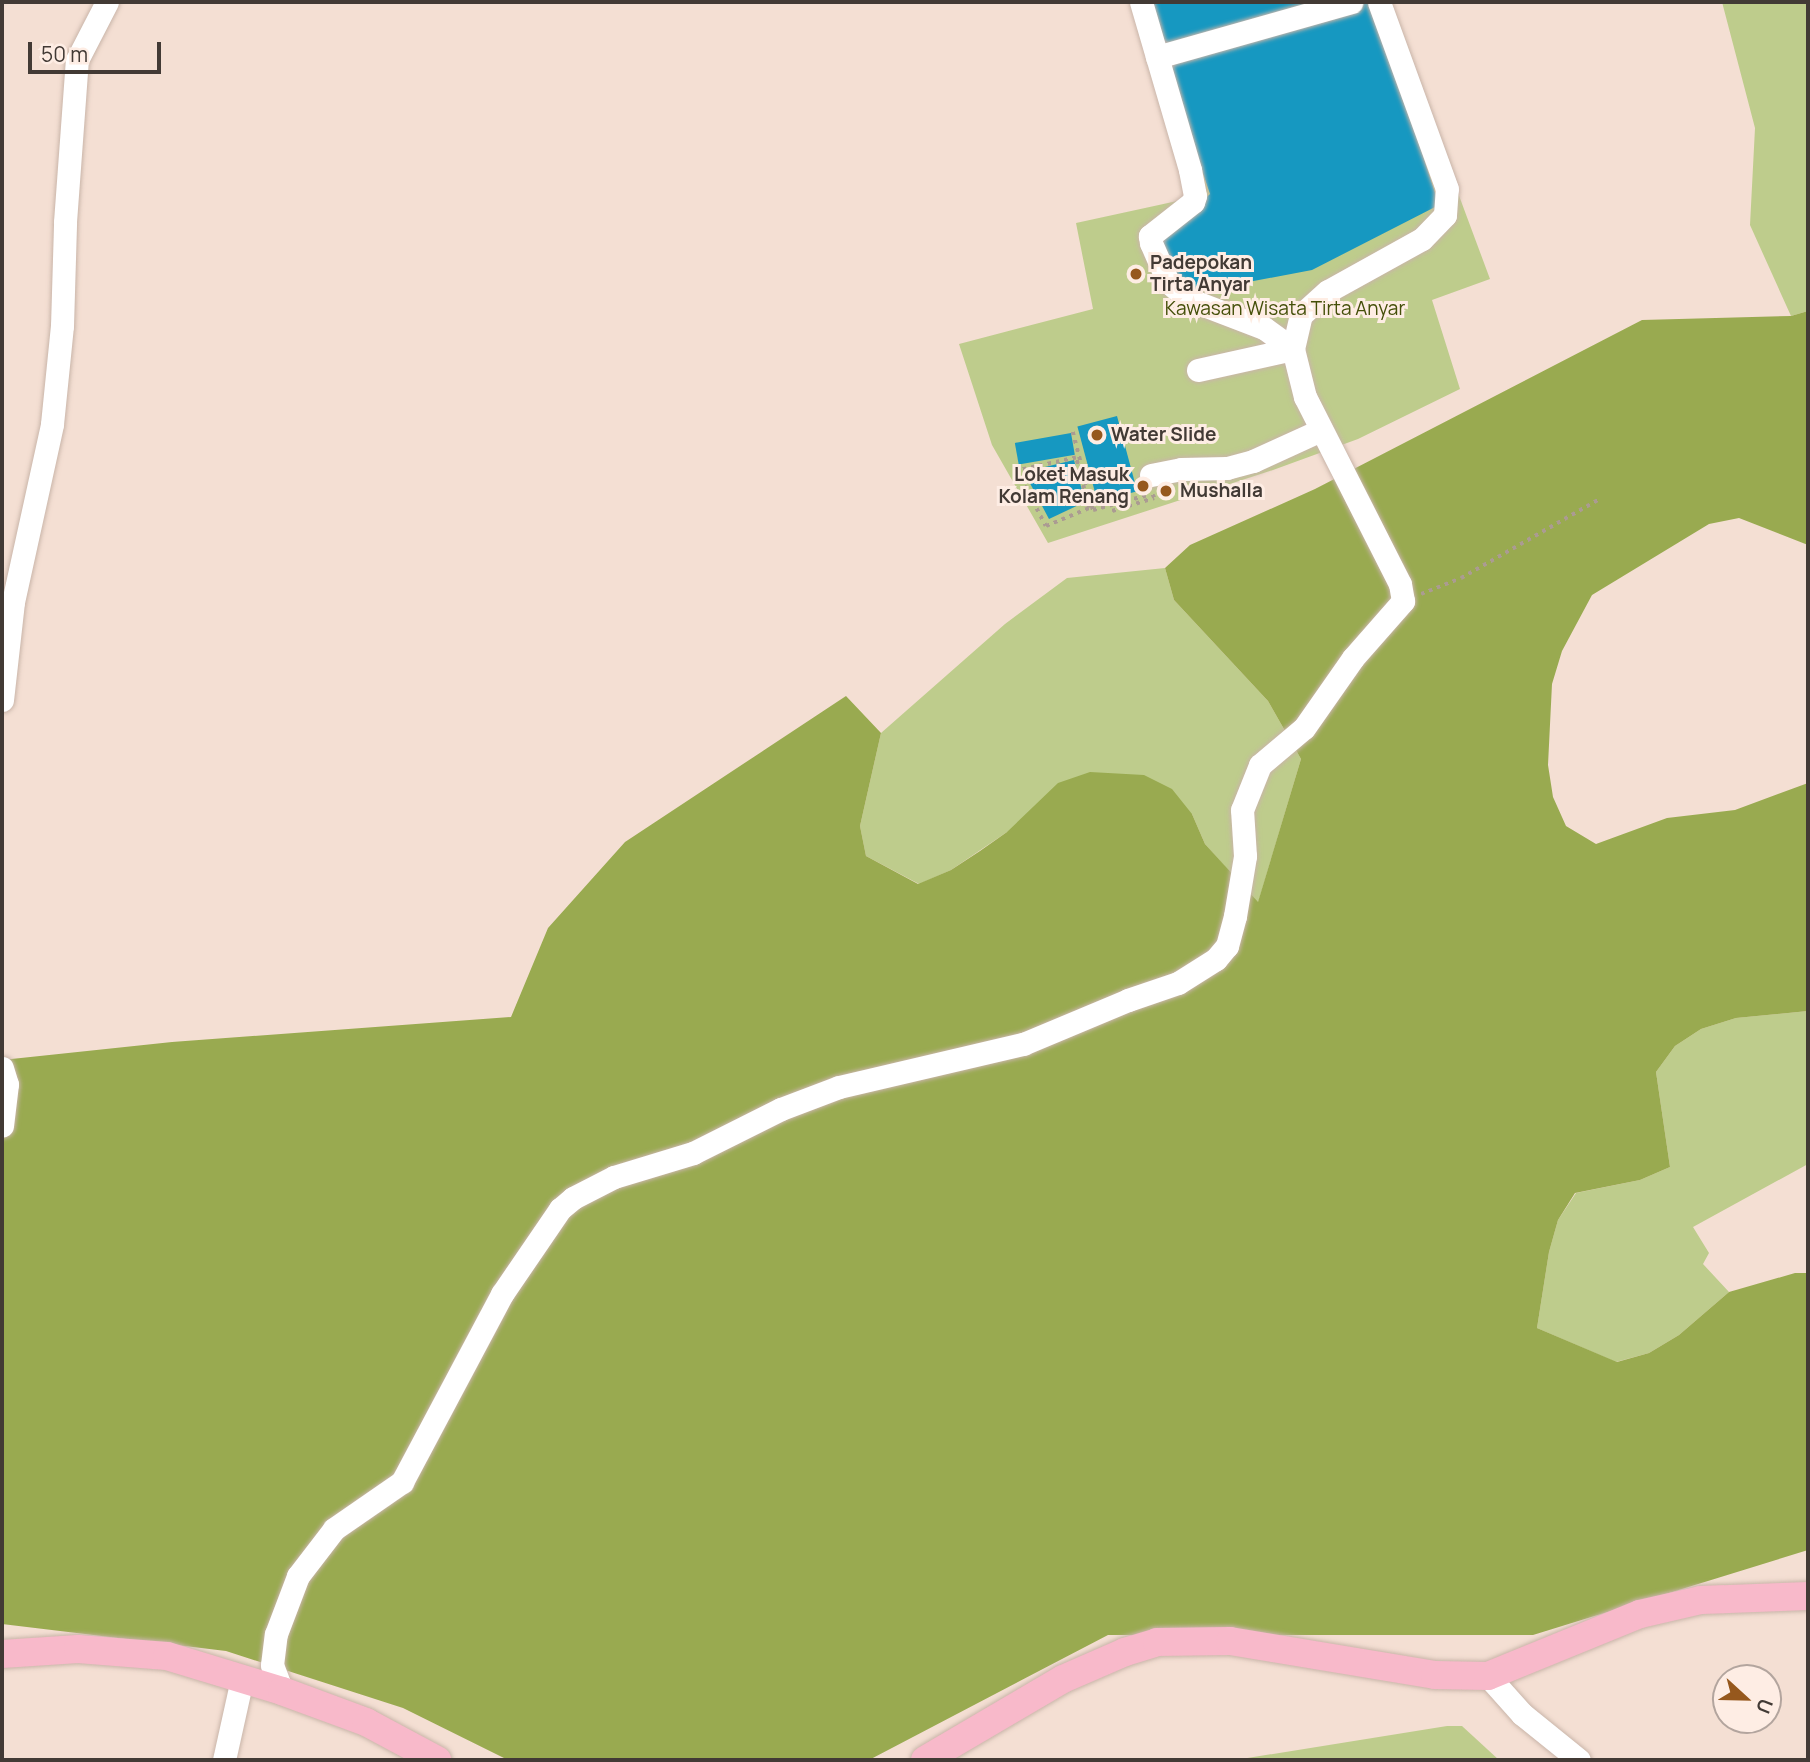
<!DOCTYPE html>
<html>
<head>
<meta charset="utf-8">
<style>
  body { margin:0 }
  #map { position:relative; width:1810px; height:1762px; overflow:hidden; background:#f4dfd3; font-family:Manrope,sans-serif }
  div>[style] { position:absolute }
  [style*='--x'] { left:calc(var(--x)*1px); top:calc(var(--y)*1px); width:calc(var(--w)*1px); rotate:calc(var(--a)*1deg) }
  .green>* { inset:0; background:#becc8c }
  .forest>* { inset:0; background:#99aa50 }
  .water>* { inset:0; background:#1698c1; transform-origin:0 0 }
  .path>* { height:3.5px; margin-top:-1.75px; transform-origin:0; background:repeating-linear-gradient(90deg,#ab9b92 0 3.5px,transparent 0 8.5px) }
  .roads { filter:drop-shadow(0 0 2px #c9b5a9) drop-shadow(0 0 2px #c9b5a9) }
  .minor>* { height:23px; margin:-11.5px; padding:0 11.5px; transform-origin:11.5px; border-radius:11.5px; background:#fff }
  .major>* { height:28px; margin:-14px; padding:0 14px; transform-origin:14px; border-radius:14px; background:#f8b9ca }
  .dots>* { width:19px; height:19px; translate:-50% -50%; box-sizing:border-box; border:4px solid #feede4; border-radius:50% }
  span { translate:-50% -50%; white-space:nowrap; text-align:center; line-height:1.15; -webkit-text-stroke:6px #feede4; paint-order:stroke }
  .poi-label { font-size:19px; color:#423a35; font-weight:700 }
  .left { translate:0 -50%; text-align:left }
  .right { translate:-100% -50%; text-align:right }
  .park-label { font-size:19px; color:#444f09 }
  .frame { position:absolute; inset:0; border:4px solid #423a35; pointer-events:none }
  .north { position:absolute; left:1712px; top:1664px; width:70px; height:70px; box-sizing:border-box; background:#feede4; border:2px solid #b3a59e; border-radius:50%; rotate:112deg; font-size:19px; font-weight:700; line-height:28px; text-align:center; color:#423a35 }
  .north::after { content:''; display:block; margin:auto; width:24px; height:32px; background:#96581d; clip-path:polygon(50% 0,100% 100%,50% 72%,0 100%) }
  .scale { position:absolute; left:28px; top:42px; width:133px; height:32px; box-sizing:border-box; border:4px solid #423a35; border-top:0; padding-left:9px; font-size:21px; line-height:24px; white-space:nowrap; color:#423a35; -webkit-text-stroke:5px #feede4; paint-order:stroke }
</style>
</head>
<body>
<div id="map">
  <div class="green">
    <div style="clip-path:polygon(1133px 2px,1387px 2px,1490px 279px,1432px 300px,1460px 389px,1358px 439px,1273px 470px,1048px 543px,992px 445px,959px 344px,1093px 309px,1076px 223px,1191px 198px)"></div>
    <div style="clip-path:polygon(1722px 2px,1808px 2px,1808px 311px,1791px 316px,1750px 225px,1755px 128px)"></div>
    <div style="clip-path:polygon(1165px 568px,1174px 600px,1268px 701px,1301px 759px,1258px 903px,1205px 844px,1192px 814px,1007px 832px,951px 870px,919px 884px,866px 856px,860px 826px,881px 733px,1005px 624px,1067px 578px)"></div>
    <div style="clip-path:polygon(1808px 1011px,1808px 1164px,1693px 1227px,1709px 1253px,1703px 1264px,1729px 1292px,1679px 1335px,1649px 1353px,1616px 1362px,1537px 1328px,1549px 1252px,1558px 1220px,1576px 1193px,1640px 1180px,1670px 1167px,1656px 1072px,1675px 1046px,1701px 1029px,1736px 1018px)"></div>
    <div style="clip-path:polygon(1447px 1726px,1462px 1726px,1499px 1760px,1235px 1760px)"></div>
  </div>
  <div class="forest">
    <div style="clip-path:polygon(1808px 311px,1808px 545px,1739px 518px,1709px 524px,1592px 595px,1562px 651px,1552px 684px,1548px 765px,1553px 797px,1566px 826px,1596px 844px,1667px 818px,1735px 810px,1808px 783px,1808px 1011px,1736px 1018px,1701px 1029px,1675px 1046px,1656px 1072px,1670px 1167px,1640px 1180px,1575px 1193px,1558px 1220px,1549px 1252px,1537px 1328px,1617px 1362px,1649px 1353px,1679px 1335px,1729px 1292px,1795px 1273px,1808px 1273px,1808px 1550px,1533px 1635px,1108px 1635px,869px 1760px,508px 1760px,403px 1708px,226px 1651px,2px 1624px,2px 1060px,172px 1042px,511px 1017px,548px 928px,625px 842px,846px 696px,881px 733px,860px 826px,866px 856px,918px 884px,951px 870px,980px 851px,1007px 832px,1058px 783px,1090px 772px,1144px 775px,1172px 789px,1192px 814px,1205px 844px,1258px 902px,1301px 759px,1268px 701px,1174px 600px,1165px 568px,1190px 545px,1315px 489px,1642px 320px,1791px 316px)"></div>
  </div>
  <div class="water">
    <div style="clip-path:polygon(1145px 2px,1373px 2px,1439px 205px,1312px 270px,1185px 294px,1162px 240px,1210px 194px)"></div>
    <div style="left:1117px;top:416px;width:78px;height:41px;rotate:75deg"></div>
    <div style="left:1071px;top:433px;width:22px;height:57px;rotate:80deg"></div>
    <div style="clip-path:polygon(1074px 460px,1085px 502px,1049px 519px,1024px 472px)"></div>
  </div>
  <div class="path">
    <div style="--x:1073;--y:432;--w:81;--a:75.6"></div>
    <div style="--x:1093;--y:510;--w:57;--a:-15.3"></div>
    <div style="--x:1086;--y:497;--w:40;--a:-104.4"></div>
    <div style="--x:1076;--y:458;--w:60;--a:167.6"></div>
    <div style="--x:1017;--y:471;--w:62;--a:62.2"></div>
    <div style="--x:1046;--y:526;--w:47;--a:-22.7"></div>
    <div style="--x:1089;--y:508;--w:11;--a:-105"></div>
    <div style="--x:1086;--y:497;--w:3;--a:-18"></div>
    <div style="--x:1112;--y:511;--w:44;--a:-17.2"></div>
    <div style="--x:1154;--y:498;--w:4;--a:-117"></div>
    <div style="--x:1421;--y:594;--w:43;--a:-21.8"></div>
    <div style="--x:1461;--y:578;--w:158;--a:-29.7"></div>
  </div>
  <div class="roads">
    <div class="minor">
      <div style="--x:1141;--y:2;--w:175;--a:73.7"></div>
      <div style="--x:1190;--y:170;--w:26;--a:79"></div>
      <div style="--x:1195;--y:196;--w:6;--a:108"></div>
      <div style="--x:1193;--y:202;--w:55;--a:141.7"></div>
      <div style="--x:1150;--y:236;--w:7;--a:82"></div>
      <div style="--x:1151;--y:243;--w:43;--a:66.4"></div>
      <div style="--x:1168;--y:282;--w:26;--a:40"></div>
      <div style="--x:1188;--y:299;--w:81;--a:20.9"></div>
      <div style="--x:1264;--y:328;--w:36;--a:36"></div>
      <div style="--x:1157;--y:57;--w:202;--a:-15.8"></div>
      <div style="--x:1198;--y:370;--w:97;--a:-12.5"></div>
      <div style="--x:1151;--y:475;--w:31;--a:-11"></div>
      <div style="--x:1181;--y:469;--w:46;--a:-1.2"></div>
      <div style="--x:1227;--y:468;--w:27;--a:-15"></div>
      <div style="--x:1253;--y:461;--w:75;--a:-24.5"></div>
      <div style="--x:2;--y:700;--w:99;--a:-83.6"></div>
      <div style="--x:13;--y:602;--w:182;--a:-77.6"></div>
      <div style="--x:52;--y:424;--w:99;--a:-84.2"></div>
      <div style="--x:62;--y:326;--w:104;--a:-88.3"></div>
      <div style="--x:65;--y:222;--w:162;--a:-85.8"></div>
      <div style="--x:77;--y:60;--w:65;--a:-62.7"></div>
      <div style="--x:2;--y:1068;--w:17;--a:73"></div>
      <div style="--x:7;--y:1084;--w:42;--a:96.8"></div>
      <div style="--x:1488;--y:1676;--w:51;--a:48.2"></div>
      <div style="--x:1522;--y:1714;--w:73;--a:38.9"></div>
      <div style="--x:282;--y:1691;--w:28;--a:-111"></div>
      <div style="--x:272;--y:1665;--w:31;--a:-83"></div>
      <div style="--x:276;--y:1634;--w:62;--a:-69.2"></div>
      <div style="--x:298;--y:1576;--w:59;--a:-52.5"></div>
      <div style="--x:334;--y:1529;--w:83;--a:-34.7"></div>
      <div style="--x:402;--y:1482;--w:213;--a:-62"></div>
      <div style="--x:502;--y:1294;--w:103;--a:-55.7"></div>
      <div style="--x:560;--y:1209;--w:17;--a:-40"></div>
      <div style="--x:573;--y:1198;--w:46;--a:-27.1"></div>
      <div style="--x:614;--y:1177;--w:83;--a:-16.9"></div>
      <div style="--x:693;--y:1153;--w:98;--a:-26.6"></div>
      <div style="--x:781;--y:1109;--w:62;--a:-20.8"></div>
      <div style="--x:839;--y:1087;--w:189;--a:-13.2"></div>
      <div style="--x:1023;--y:1044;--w:114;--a:-22.7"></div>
      <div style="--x:1128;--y:1000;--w:53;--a:-18.8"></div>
      <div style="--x:1178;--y:983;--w:45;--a:-32.3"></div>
      <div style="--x:1216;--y:959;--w:17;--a:-50"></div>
      <div style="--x:1227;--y:946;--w:31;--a:-75"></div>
      <div style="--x:1235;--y:916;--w:61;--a:-80.5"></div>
      <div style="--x:1245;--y:856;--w:46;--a:-93.7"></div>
      <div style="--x:1242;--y:810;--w:48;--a:-68.2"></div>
      <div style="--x:1260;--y:765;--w:57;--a:-40.1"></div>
      <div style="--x:1304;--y:728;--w:85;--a:-55"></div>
      <div style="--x:1353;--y:658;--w:76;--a:-48.7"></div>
      <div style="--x:1403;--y:601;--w:17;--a:-100"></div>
      <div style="--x:1400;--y:584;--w:210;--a:-116.9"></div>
      <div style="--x:1305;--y:397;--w:49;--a:-104"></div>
      <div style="--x:1293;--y:349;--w:35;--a:-77"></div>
      <div style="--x:1301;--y:315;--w:36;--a:-42"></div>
      <div style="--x:1328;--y:291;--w:107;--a:-29"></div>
      <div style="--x:1422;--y:239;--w:33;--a:-46"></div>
      <div style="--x:1445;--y:215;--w:26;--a:-86"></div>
      <div style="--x:1447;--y:189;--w:199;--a:-110"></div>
      <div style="--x:224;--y:1760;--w:83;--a:-77.5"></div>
    </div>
    <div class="major">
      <div style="--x:2;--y:1654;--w:76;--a:-3.8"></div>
      <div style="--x:78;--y:1649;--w:89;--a:4.5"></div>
      <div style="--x:167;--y:1656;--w:120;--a:16.9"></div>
      <div style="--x:282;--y:1691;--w:90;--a:20.3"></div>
      <div style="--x:366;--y:1722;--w:81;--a:28.2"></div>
      <div style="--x:925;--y:1760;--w:160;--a:-30.4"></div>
      <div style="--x:1063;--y:1679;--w:68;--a:-23.5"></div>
      <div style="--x:1125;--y:1652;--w:34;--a:-17"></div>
      <div style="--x:1157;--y:1642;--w:73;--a:-0.8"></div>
      <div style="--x:1230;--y:1641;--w:208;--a:9.4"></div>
      <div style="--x:1435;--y:1675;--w:53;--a:1.1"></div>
      <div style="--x:1488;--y:1676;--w:164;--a:-22.2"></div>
      <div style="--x:1640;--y:1614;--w:63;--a:-12.9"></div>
      <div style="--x:1701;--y:1600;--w:107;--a:-2.1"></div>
    </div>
  </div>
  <div class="dots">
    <div style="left:1136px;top:274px;background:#96581d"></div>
    <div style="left:1097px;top:435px;background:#96581d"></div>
    <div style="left:1143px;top:486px;background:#96581d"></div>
    <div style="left:1166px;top:491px;background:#96581d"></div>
  </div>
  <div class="poi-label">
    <span class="left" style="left:1150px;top:274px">Padepokan<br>Tirta Anyar</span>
    <span class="left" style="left:1111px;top:435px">Water Slide</span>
    <span class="right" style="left:1129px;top:486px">Loket Masuk<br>Kolam Renang</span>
    <span class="left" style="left:1180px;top:491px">Mushalla</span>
  </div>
  <div class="park-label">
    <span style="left:1285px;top:309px">Kawasan Wisata Tirta Anyar</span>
  </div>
  <div class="frame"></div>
  <div class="north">U</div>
  <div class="scale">50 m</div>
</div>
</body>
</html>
